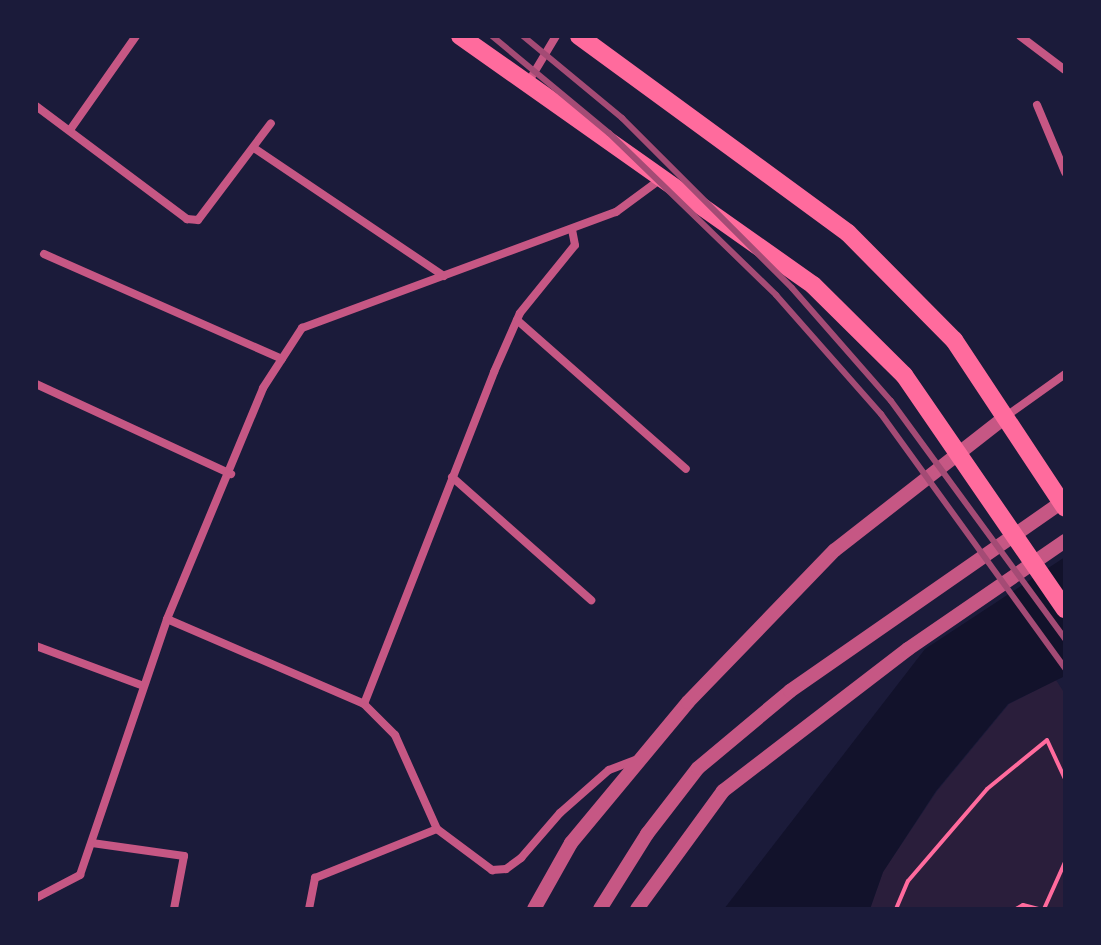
<!DOCTYPE html>
<html>
<head>
<meta charset="utf-8">
<style>
  body { margin:0 }
  #map { position:relative; width:1101px; height:945px; overflow:hidden; background:#1b1b3a; font-family:Overpass,sans-serif }
  div>[style] { position:absolute }
  [style*='--x'] { left:calc(var(--x)*1px); top:calc(var(--y)*1px); width:calc(var(--w)*1px); rotate:calc(var(--a)*1deg) }
  .green>* { inset:0; background:#2a1e3b }
  .water>* { inset:0; background:#12122b }
  .path>* { height:4px; margin:-2px; padding:0 2px; transform-origin:2px; border-radius:2px; background:#ff6b9d }
  .minor>* { height:8px; margin:-4px; padding:0 4px; transform-origin:4px; border-radius:4px; background:#c65784 }
  .tertiary>* { height:14px; margin:-7px; padding:0 7px; transform-origin:7px; border-radius:7px; background:#c65784 }
  .primary>* { height:18px; margin:-9px; padding:0 9px; transform-origin:9px; border-radius:9px; background:#ff6b9d }
  .rail>* { height:6px; margin:-3px; padding:0 3px; transform-origin:3px; border-radius:3px; background:#a44b75 }
  span { translate:-50% -50%; white-space:nowrap; text-align:center; line-height:1.15; -webkit-text-stroke:7px #1b1b3a; paint-order:stroke }
  .frame { position:absolute; inset:0; border:38px solid #1b1b3a; pointer-events:none }
</style>
</head>
<body>
<div id="map">
  <div class="green">
    <div style="clip-path:polygon(1056px 680px,1065px 694px,1065px 909px,870px 909px,883px 872px,937px 791px,1009px 704px)"></div>
  </div>
  <div class="water">
    <div style="clip-path:polygon(1065px 557px,1065px 676px,1008px 704px,936px 791px,883px 872px,870px 909px,724px 909px,925px 649px)"></div>
  </div>
  <div class="path">
    <div style="--x:896;--y:909;--w:30;--a:-67"></div>
    <div style="--x:908;--y:881;--w:121;--a:-49.3"></div>
    <div style="--x:987;--y:789;--w:77;--a:-39.2"></div>
    <div style="--x:1047;--y:740;--w:43;--a:65.2"></div>
    <div style="--x:1016;--y:909;--w:8;--a:-30"></div>
    <div style="--x:1023;--y:905;--w:16;--a:14"></div>
    <div style="--x:1044;--y:909;--w:51;--a:-65.9"></div>
  </div>
  <div class="minor">
    <div style="--x:1020;--y:36;--w:56;--a:37.1"></div>
    <div style="--x:529;--y:81;--w:52;--a:-59"></div>
    <div style="--x:1037;--y:105;--w:73;--a:67.3"></div>
    <div style="--x:36;--y:106;--w:189;--a:36.8"></div>
    <div style="--x:187;--y:219;--w:11;--a:5"></div>
    <div style="--x:198;--y:220;--w:121;--a:-53"></div>
    <div style="--x:70;--y:130;--w:115;--a:-54.9"></div>
    <div style="--x:254;--y:148;--w:229;--a:34"></div>
    <div style="--x:44;--y:254;--w:260;--a:23.8"></div>
    <div style="--x:517;--y:320;--w:225;--a:41.4"></div>
    <div style="--x:36;--y:384;--w:215;--a:24.8"></div>
    <div style="--x:1005;--y:417;--w:74;--a:-35.6"></div>
    <div style="--x:452;--y:477;--w:186;--a:41.5"></div>
    <div style="--x:167;--y:619;--w:215;--a:23.3"></div>
    <div style="--x:364;--y:704;--w:44;--a:45"></div>
    <div style="--x:395;--y:735;--w:103;--a:65.9"></div>
    <div style="--x:437;--y:829;--w:69;--a:36.7"></div>
    <div style="--x:492;--y:870;--w:14;--a:-4"></div>
    <div style="--x:506;--y:869;--w:19;--a:-36"></div>
    <div style="--x:521;--y:858;--w:60;--a:-49.1"></div>
    <div style="--x:560;--y:813;--w:65;--a:-41.3"></div>
    <div style="--x:609;--y:770;--w:28;--a:-21"></div>
    <div style="--x:36;--y:646;--w:112;--a:20.4"></div>
    <div style="--x:364;--y:704;--w:357;--a:-68.6"></div>
    <div style="--x:494;--y:372;--w:64;--a:-66.2"></div>
    <div style="--x:520;--y:313;--w:87;--a:-51"></div>
    <div style="--x:575;--y:245;--w:16;--a:-101"></div>
    <div style="--x:92;--y:843;--w:93;--a:8"></div>
    <div style="--x:184;--y:856;--w:54;--a:100.7"></div>
    <div style="--x:36;--y:898;--w:50;--a:-27.6"></div>
    <div style="--x:80;--y:875;--w:270;--a:-71.2"></div>
    <div style="--x:167;--y:619;--w:250;--a:-67.4"></div>
    <div style="--x:263;--y:388;--w:72;--a:-57"></div>
    <div style="--x:302;--y:328;--w:335;--a:-20.3"></div>
    <div style="--x:616;--y:212;--w:56;--a:-36.3"></div>
    <div style="--x:309;--y:909;--w:32;--a:-79"></div>
    <div style="--x:315;--y:878;--w:131;--a:-21.9"></div>
  </div>
  <div class="tertiary">
    <div style="--x:534;--y:909;--w:76;--a:-60.7"></div>
    <div style="--x:571;--y:843;--w:183;--a:-50.3"></div>
    <div style="--x:688;--y:702;--w:211;--a:-46"></div>
    <div style="--x:835;--y:550;--w:216;--a:-38"></div>
    <div style="--x:600;--y:909;--w:89;--a:-57.9"></div>
    <div style="--x:647;--y:834;--w:83;--a:-52.3"></div>
    <div style="--x:698;--y:768;--w:120;--a:-39.9"></div>
    <div style="--x:790;--y:691;--w:335;--a:-34.8"></div>
    <div style="--x:637;--y:909;--w:146;--a:-53.9"></div>
    <div style="--x:723;--y:791;--w:233;--a:-37.5"></div>
    <div style="--x:908;--y:649;--w:191;--a:-34.5"></div>
  </div>
  <div class="primary">
    <div style="--x:460;--y:36;--w:432;--a:35.2"></div>
    <div style="--x:813;--y:285;--w:128;--a:44.7"></div>
    <div style="--x:904;--y:375;--w:284;--a:55.5"></div>
    <div style="--x:579;--y:36;--w:333;--a:36.2"></div>
    <div style="--x:848;--y:233;--w:151;--a:45.3"></div>
    <div style="--x:954;--y:340;--w:201;--a:56.5"></div>
  </div>
  <div class="rail">
    <div style="--x:492;--y:36;--w:152;--a:39.7"></div>
    <div style="--x:609;--y:133;--w:233;--a:44.1"></div>
    <div style="--x:776;--y:295;--w:159;--a:48.6"></div>
    <div style="--x:881;--y:414;--w:314;--a:54.1"></div>
    <div style="--x:523;--y:36;--w:129;--a:39.6"></div>
    <div style="--x:622;--y:118;--w:240;--a:45"></div>
    <div style="--x:792;--y:288;--w:150;--a:48.8"></div>
    <div style="--x:891;--y:401;--w:295;--a:53.8"></div>
  </div>
  <div class="frame"></div>
</div>
</body>
</html>
